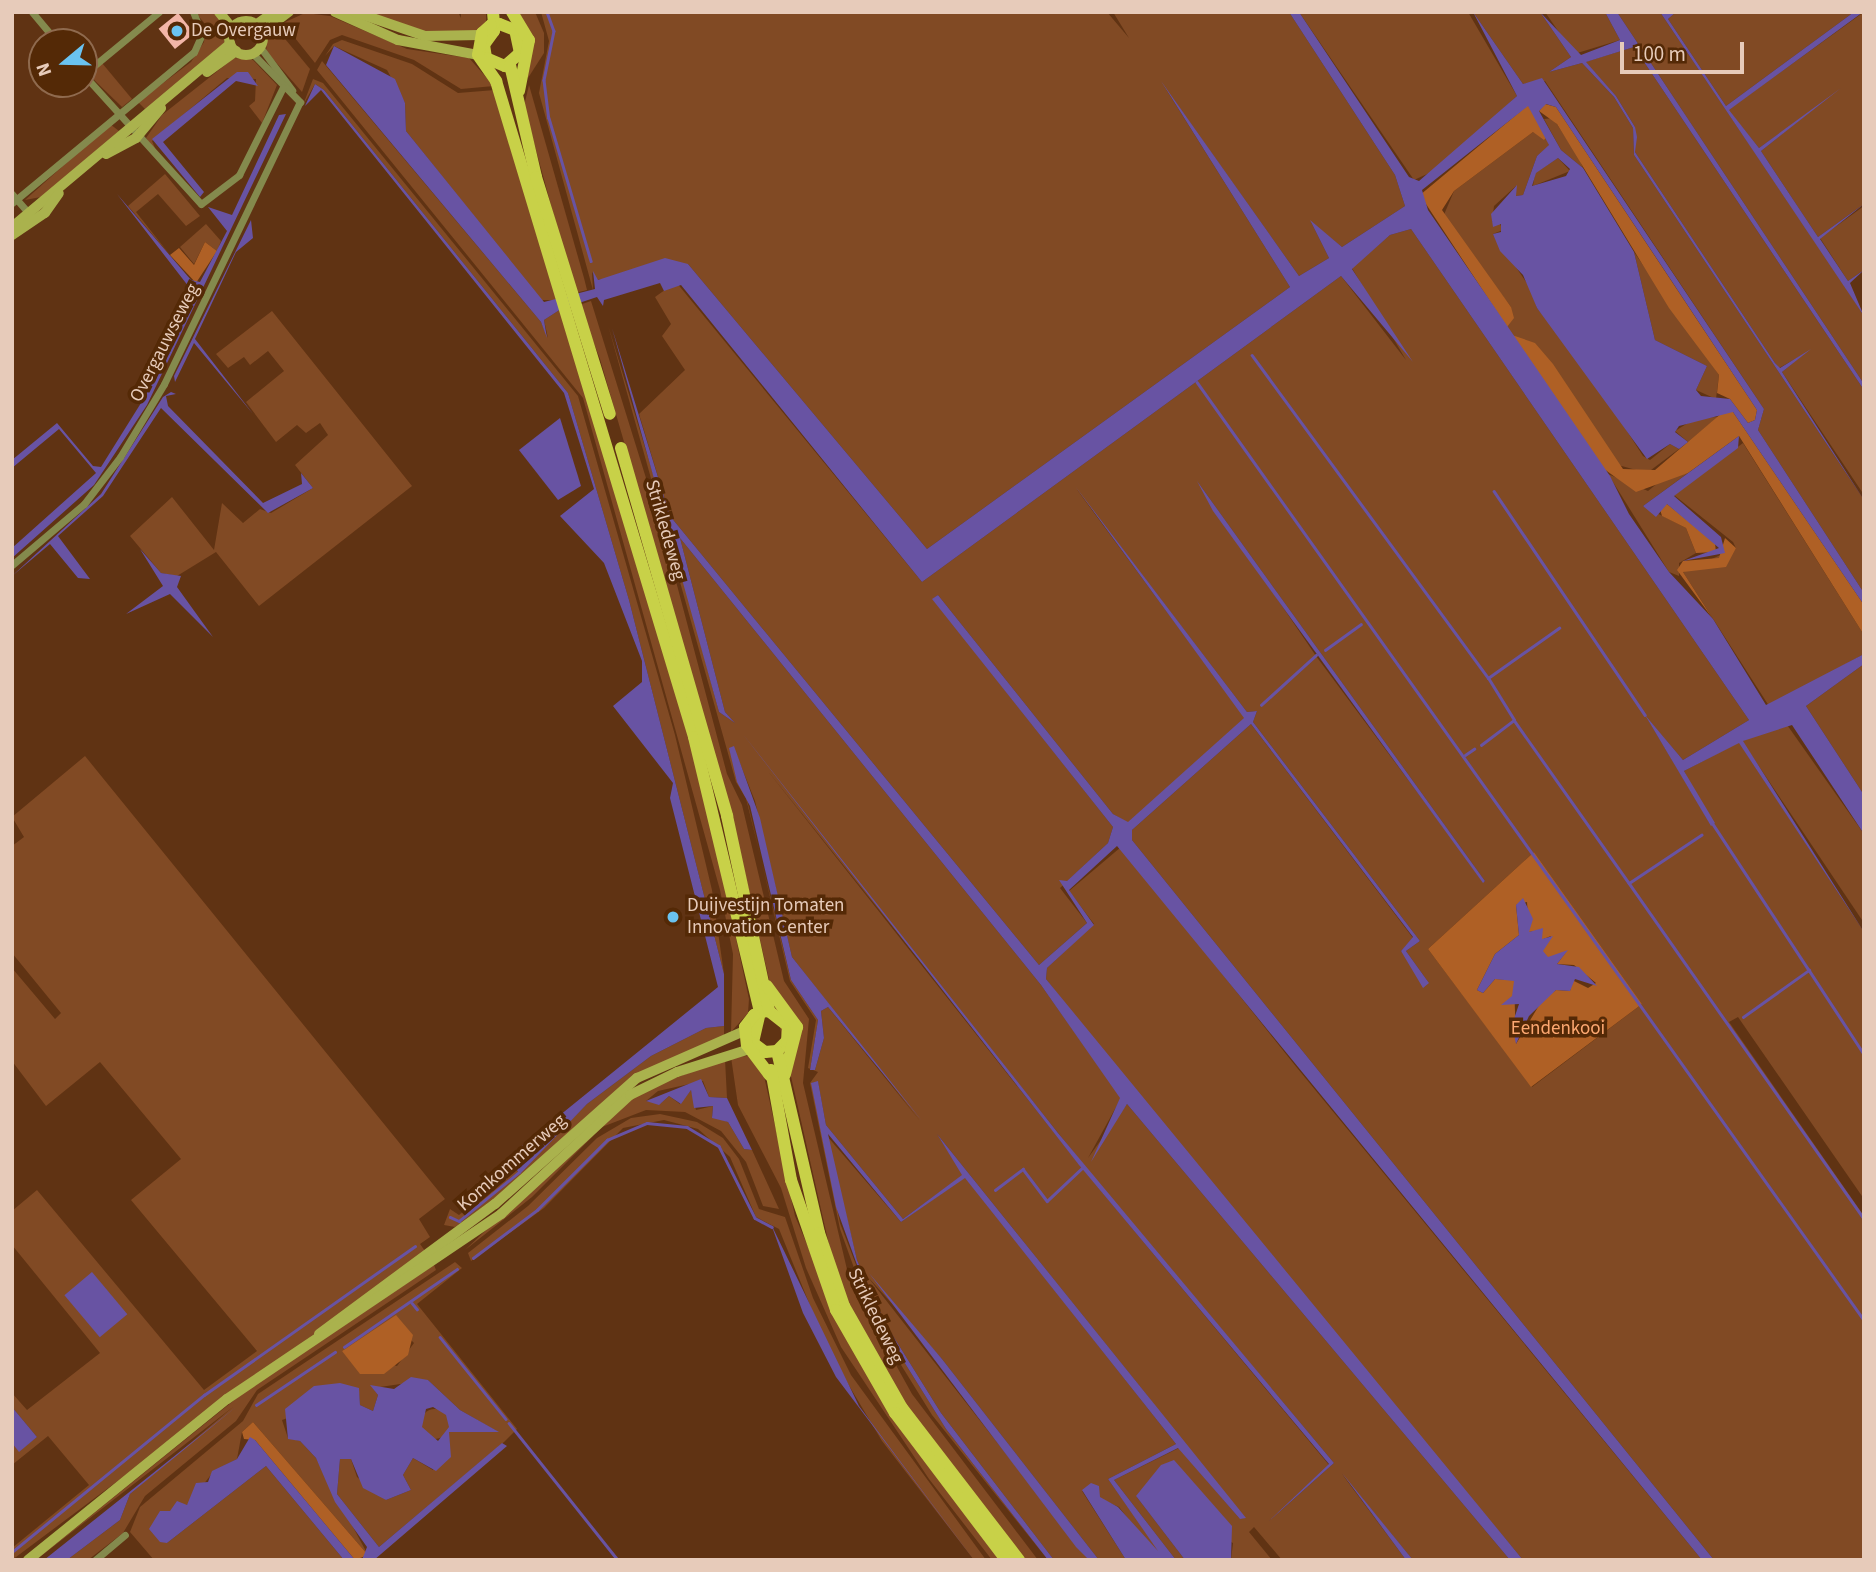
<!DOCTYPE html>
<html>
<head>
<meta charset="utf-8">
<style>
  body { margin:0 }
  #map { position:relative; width:1876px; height:1572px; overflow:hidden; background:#603313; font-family:"Source Sans 3",sans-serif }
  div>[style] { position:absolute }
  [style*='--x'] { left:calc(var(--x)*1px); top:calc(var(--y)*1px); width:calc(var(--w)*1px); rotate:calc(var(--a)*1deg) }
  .green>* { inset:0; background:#814a24 }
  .round { border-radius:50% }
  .forest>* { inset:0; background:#af6025 }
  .water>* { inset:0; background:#6853a3; transform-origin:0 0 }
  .stream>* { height:2.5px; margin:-1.25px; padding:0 1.25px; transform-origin:1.25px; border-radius:1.25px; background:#6853a3 }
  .building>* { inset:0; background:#f2b5a7; transform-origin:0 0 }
  .street>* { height:7px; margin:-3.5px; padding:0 3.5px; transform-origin:3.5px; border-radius:3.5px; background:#848a4d }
  .secondary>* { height:10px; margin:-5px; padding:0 5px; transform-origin:5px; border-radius:5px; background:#aab24d }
  .secondary>.ring { margin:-5px; padding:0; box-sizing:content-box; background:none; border:10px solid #aab24d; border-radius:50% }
  .primary>* { height:12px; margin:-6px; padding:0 6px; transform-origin:6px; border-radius:6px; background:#c8d148 }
  .dots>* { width:19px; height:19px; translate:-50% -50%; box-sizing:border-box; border:4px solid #542906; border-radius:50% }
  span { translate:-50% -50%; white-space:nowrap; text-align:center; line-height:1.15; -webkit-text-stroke:7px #542906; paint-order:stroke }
  .poi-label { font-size:19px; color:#e7cbba }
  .left { translate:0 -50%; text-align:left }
  .street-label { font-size:19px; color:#e7cbba }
  .park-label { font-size:19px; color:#fda871 }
  .frame { position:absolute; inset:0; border:14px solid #e7cbba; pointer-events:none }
  .north { position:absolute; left:28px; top:28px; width:70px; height:70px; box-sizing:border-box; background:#542906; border:2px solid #8f6a4e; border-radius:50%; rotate:251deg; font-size:19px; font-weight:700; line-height:28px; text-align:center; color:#e7cbba }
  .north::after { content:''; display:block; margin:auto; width:24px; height:32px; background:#6ac3f1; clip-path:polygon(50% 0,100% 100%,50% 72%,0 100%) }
  .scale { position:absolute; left:1620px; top:42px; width:124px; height:32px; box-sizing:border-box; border:4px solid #e7cbba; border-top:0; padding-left:9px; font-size:21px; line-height:24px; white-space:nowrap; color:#e7cbba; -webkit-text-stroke:5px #542906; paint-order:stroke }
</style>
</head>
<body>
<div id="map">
  <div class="green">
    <div style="clip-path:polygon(195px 12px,216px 12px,225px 24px,224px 43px,146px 110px,138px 102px,191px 62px,204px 42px,206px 25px)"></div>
    <div style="clip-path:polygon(364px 12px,458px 12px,461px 18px,461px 12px,486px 12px,486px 22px,475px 33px,427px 34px)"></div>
    <div style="clip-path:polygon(515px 12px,535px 12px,544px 33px,544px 53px,528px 78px)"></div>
    <div style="clip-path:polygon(541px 12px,1107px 12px,1129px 38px,1113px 12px,1289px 12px,1395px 175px,1405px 206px,1342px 247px,1311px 222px,1329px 258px,1299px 276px,1164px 86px,1290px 287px,927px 549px,688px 264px,597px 280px,592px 272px,593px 290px,539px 93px,549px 41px)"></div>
    <div style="clip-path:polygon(1299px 12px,1468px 12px,1517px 96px,1438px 169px,1414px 180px)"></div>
    <div style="clip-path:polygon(1473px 12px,1540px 12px,1571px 57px,1549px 72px,1582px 63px,1614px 97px,1633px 128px,1634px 155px,1864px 500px,1864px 593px,1758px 430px,1764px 409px,1545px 81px,1523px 84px)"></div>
    <div style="clip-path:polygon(1545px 12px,1605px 12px,1620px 40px,1574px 54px)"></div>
    <div style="clip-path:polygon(1617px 12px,1660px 12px,1844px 285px,1864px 316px,1864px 384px)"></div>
    <div style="clip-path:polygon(1676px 12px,1854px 12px,1726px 106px,1668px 19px)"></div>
    <div style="clip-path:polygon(1864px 12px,1864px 204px,1818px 237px,1761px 151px,1807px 114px,1759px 148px,1728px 110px)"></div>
    <div style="clip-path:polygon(305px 13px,330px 16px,407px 49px,469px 58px,494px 86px,461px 89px,414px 60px,342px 35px,330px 40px,315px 63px,283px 23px)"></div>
    <div style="clip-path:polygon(276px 28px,310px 69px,302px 92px,266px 51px,268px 34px)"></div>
    <div style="clip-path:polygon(342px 40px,412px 64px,458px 93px,495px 90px,558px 300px,541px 300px,406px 131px,405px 103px,387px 70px,334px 46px,325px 56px,333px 44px)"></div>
    <div style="clip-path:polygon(1634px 47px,1864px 390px,1864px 495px,1782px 372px,1804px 354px,1779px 368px,1775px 363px,1635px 152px,1635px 127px,1616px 96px,1585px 62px)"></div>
    <div style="clip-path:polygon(234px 58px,253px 60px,277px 85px,262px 123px,249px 106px,255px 101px,256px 79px,227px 78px,152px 141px,158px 155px,146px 138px,162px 115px)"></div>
    <div style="clip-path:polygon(322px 61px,541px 322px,548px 338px,544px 320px,561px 309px,662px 629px,720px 864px,749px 999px,748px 1013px,731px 1032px,733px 954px,720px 890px,583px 398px,317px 70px)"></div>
    <div style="clip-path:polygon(102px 63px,132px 99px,122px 107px,89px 75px)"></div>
    <div style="clip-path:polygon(313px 79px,323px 83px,578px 396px,675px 735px,712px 890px,724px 974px,629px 600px,568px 393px,324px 90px,315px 84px,303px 105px)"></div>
    <div style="clip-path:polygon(529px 85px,584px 278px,587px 290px,575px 293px,524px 106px)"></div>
    <div style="clip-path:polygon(1553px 118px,1579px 158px,1583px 168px,1561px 150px,1544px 119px)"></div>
    <div style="clip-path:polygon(110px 124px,119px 131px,41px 197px,25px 200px)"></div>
    <div style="clip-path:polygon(1533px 132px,1548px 135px,1549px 146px,1537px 156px,1523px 195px,1516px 196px,1516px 186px,1494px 206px,1492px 222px,1498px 220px,1503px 230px,1493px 234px,1531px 289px,1537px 308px,1589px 372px,1643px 456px,1650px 460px,1670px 444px,1679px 449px,1647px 473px,1618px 465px,1563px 380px,1512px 335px,1507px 327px,1511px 307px,1443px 217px,1454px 191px)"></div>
    <div style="clip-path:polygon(1558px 158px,1570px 171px,1533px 186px,1535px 173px)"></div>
    <div style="clip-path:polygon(165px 174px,200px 216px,186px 226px,158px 194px,136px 212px,170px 255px,128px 206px)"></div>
    <div style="clip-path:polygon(1864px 206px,1864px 270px,1848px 281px,1820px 238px)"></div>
    <div style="clip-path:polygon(206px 224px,221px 241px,217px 251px,205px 242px,194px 264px,180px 247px)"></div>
    <div style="clip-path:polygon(evenodd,1411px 229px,1749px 720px,1683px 760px,1647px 718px,1711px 825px,1684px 771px,1739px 742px,1864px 932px,1864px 1199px,1738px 1017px,1729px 1022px,1864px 1216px,1864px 1560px,1714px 1560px,1132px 840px,1132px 830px,1251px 724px,1413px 938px,1401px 951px,1429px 983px,1406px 951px,1420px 941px,1253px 722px,1257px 711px,1247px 712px,1075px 487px,1245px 718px,1128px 823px,1113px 814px,938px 595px,933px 599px,1113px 827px,1108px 843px,1060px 888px,1087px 923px,1039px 965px,670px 516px,639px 414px,685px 370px,662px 336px,671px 324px,655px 297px,676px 282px,922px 582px,1341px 276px,1406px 360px,1352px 268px,1390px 235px,1411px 229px,1197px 481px,1485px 881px,1484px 882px,1316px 656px,1197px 481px,1411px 229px,1534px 852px,1642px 1004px,1532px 1087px,1428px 949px,1534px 852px)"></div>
    <div style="clip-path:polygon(1634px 252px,1719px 375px,1716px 399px,1696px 390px,1707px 366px,1655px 340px)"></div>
    <div style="clip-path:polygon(591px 301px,664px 536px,727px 774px,742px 805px,784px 981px,809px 1019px,803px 1083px,850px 1282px,912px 1394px,1038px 1560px,1024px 1560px,894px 1389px,837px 1280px,731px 811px,600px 359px,579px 305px)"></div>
    <div style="clip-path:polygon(272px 311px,412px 486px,259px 606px,216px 552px,177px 576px,161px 573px,130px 536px,172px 497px,214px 550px,222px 503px,243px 523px,260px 509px,271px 513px,313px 488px,295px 465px,328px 435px,320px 423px,306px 433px,297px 425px,276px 442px,246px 402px,284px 371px,268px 351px,250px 365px,244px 357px,228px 368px,216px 354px)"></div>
    <div style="clip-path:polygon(evenodd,608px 325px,670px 530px,719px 712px,735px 723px,725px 712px,680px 538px,1041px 985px,1121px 1098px,1088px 1158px,1127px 1104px,1510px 1560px,1413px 1560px,1342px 1474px,1406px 1560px,1282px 1560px,1254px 1527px,1249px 1532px,1272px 1560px,1231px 1560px,1233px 1543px,1136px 1496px,1185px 1560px,1176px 1560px,1114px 1480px,1179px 1448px,1240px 1519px,1146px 1394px,937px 1134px,963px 1175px,903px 1219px,826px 1125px,818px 1082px,812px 1083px,840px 1223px,876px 1317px,946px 1429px,1048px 1560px,932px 1415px,872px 1318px,840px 1229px,810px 1083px,818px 1072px,808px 1068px,816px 1020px,790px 981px,747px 800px,736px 782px,608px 325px,733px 746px,755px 801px,792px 957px,920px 1121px,828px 1007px,821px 1011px,824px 1038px,815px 1070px,810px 1070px,818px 1020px,791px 980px,733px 746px,608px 325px,767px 770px,1087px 1169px,1334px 1463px,1268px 1522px,1329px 1465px,1082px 1168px,767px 770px)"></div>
    <div style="clip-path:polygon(1718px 417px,1688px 442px,1675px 431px,1696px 418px)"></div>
    <div style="clip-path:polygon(1743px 443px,1864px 635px,1864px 654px,1769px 706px,1683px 572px,1736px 548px,1733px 542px,1674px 495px)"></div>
    <div style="clip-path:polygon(1688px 473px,1643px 506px,1686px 528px,1696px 553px,1679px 563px,1679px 576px,1669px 572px,1608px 474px,1648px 491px,1664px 478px)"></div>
    <div style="clip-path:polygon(1864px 664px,1864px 795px,1806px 706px)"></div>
    <div style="clip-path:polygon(1785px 722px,1864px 834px,1864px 923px,1742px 741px)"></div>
    <div style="clip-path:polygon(85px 756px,445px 1199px,419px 1219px,430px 1237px,420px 1244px,425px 1251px,12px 1560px,12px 1548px,89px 1485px,48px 1436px,12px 1465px,12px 1443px,19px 1451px,37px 1437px,12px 1407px,12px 1393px,27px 1410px,100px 1353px,12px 1245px,12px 1211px,37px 1190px,204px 1390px,257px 1351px,131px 1200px,181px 1159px,100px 1062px,46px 1106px,12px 1061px,12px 968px,55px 1019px,61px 1013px,12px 953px,12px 846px,24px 837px,12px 817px)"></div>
    <div style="clip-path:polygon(1121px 847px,1298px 1069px,1702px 1560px,1523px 1560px,1175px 1143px,1046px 979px,1047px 968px,1094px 924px,1069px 891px)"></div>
    <div style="clip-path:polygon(724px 1026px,724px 1035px,635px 1076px,525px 1176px,455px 1227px,444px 1225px,450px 1209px,459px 1215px,508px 1174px,507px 1158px,519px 1173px,587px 1104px,651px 1056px,706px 1028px)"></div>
    <div style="clip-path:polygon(748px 1056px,764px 1076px,795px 1216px,820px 1275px,1003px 1560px,992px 1560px,929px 1479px,841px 1347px,806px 1268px,781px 1188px,738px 1105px,731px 1057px)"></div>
    <div style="clip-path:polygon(725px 1059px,727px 1098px,709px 1097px,703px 1081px,658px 1091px,646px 1101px,661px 1103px,669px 1096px,680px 1104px,691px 1090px,696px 1110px,713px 1106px,712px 1116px,728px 1122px,744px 1149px,752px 1150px,779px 1209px,763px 1206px,746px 1162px,721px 1131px,685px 1112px,646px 1110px,602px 1127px,532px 1197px,465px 1250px,587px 1134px,644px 1090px)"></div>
    <div style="clip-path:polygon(660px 1114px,697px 1122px,723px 1138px,739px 1159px,759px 1209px,785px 1217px,813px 1298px,851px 1375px,986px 1560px,974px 1560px,882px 1441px,829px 1352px,779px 1229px,756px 1217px,730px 1157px,698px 1129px,664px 1120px,623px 1128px,544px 1208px,471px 1261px,468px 1253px,528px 1206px,597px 1138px,631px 1118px)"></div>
    <div style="clip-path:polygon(827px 1136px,901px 1222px,965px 1177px,1176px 1444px,1108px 1479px,1159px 1551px,1153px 1551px,1119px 1507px,1082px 1491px,1126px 1560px,1099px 1560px,942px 1359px,867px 1276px,1089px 1560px,1054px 1560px,941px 1413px,885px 1323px,857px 1260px)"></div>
    <div style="clip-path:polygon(evenodd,455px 1262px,462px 1268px,417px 1304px,517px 1429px,504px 1442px,379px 1547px,337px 1494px,340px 1459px,351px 1459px,357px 1477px,386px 1500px,411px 1490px,403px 1475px,413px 1458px,433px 1470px,449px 1432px,498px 1432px,460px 1410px,428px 1380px,373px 1388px,378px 1395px,373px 1411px,360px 1405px,359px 1393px,282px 1420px,288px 1438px,300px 1441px,316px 1458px,368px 1555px,253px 1422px,242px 1432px,237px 1459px,214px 1471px,187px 1505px,171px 1510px,167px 1543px,266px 1466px,344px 1560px,154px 1560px,130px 1532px,140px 1507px,243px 1421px,258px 1394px,455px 1262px,391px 1320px,414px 1343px,397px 1366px,342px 1351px,391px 1320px)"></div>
    <div style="clip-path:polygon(434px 1265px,436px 1270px,411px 1287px,257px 1390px,236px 1421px,145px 1496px,123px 1533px,88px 1560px,67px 1560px,120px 1520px,130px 1494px,233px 1407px,36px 1560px,243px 1393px)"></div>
    <div class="round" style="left:420px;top:1409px;width:30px;height:30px"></div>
  </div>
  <div class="forest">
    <div style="clip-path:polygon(1545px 104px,1556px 107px,1757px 410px,1755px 420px,1748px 423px,1730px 399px,1717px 393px,1719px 375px,1669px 308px,1557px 124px,1539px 111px)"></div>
    <div style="clip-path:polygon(1528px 105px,1548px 135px,1544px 140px,1533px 132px,1454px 191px,1442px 210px,1511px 307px,1514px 318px,1507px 327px,1420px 195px)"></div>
    <div style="clip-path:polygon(205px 242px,217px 251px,196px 283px,170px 255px,179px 248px,194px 265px)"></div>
    <div style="clip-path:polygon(1512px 335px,1535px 343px,1553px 364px,1623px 469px,1655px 470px,1723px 412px,1733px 412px,1864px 605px,1864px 635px,1739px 436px,1688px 473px,1636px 492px,1604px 469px)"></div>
    <div style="clip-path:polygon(1667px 504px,1715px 543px,1716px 552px,1696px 553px,1686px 528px,1662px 516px,1659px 506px)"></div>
    <div style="clip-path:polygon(1725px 538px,1736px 548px,1726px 567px,1683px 572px,1713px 619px,1677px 570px,1683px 561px,1719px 558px)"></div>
    <div style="clip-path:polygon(evenodd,1534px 852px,1642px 1004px,1531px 1087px,1428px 949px,1534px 852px,1527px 902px,1529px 932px,1540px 930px,1541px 940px,1551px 936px,1542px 951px,1548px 958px,1566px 952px,1557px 964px,1574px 965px,1596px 983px,1588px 988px,1572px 980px,1570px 991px,1556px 990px,1541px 1002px,1516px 1044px,1514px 980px,1495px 979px,1483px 993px,1477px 990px,1495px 954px,1519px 935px,1516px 905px,1527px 902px)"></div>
    <div style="clip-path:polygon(396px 1315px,413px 1335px,408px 1355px,384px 1374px,360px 1374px,342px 1351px)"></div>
    <div style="clip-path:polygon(253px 1422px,368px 1555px,355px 1560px,255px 1440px,244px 1439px,242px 1432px)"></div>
  </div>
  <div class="water">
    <div style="clip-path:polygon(evenodd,1289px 12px,1299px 12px,1409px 177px,1419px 181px,1517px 96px,1473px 12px,1523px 84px,1542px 78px,1764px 409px,1758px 430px,1864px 593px,1864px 605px,1733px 412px,1679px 426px,1675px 432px,1688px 442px,1679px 449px,1670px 444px,1647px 459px,1537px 308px,1523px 275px,1500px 251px,1493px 234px,1501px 232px,1501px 224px,1493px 227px,1491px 214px,1517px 185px,1516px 196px,1523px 195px,1537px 156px,1549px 145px,1528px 106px,1422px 190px,1428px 210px,1610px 476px,1629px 514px,1669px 572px,1713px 619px,1766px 705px,1864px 654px,1864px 664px,1806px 706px,1864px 795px,1864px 834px,1792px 725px,1743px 741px,1864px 932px,1739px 743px,1684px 771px,1715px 823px,1711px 826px,1645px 715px,1683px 760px,1749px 720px,1411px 229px,1390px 235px,1352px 269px,1413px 362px,1341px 276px,922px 582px,681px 285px,664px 291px,660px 283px,604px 300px,603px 306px,597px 297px,561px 309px,544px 320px,547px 338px,541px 322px,326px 65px,334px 46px,395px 79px,405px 103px,406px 131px,544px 302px,595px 289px,593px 271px,598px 280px,665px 258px,688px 264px,927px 549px,1290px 287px,1161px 81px,1299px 276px,1329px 258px,1310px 220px,1342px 247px,1405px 206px,1395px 175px,1289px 12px,1546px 104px,1556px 107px,1671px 280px,1757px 410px,1755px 420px,1748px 423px,1730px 399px,1701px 396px,1696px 390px,1707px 366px,1655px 340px,1634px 252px,1583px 168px,1561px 150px,1539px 111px,1546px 104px,1289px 12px,1558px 158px,1570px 169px,1566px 176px,1532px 186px,1536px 173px,1558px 158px)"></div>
    <div style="clip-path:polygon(1540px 12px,1581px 55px,1620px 40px,1605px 12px,1617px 12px,1864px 384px,1864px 390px,1634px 47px,1586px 62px,1616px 96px,1635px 127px,1637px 137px,1635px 152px,1775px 363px,1780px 368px,1811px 349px,1782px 372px,1864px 500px,1634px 155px,1633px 128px,1614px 97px,1582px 63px,1549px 72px,1571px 57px)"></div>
    <div style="clip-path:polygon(1660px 12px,1676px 12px,1668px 19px,1726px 106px,1854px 12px,1863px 12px,1729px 110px,1759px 148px,1841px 88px,1761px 151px,1818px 237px,1864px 204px,1820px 239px,1848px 281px,1864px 270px,1850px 283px,1864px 316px)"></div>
    <div style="clip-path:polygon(237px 72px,248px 72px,258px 86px,236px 81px,163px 142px,204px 192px,200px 197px,152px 139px)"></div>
    <div style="clip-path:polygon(315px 84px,324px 90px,568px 393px,629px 600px,724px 974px,724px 1026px,706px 1028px,651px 1056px,587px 1104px,520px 1174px,507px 1158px,718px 987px,670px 798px,673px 783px,613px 706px,642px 682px,642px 661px,604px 563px,560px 516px,594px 489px,564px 393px,321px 90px,305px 106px)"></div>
    <div style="clip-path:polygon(286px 114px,147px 405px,94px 485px,12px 558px,12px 548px,96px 473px,59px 429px,12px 468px,12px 460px,57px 423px,93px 466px,101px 467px,146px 395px,192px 291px,117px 194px,191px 280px,200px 282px,227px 231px,208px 207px,232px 215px,279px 115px)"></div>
    <div style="clip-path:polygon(251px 220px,253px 238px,236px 252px,195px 339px,253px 414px,194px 343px,175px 382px,174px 376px)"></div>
    <div style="clip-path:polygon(612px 328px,670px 516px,1039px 965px,1087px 923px,1059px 880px,1067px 881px,1108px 843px,1113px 827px,932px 599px,938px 595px,1113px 814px,1128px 822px,1244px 718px,1075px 486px,1247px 712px,1257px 711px,1253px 722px,1420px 941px,1406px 951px,1429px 983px,1423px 988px,1401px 951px,1413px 937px,1251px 724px,1132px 830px,1132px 840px,1714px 1560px,1702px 1560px,1117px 846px,1069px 890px,1094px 925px,1047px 968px,1046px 979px,1523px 1560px,1510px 1560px,1127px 1104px,1091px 1162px,1120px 1098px,1041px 985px,680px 538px,725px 712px,735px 723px,719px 712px)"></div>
    <div style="clip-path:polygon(171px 392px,176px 394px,166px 396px,168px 406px,263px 503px,302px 484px,301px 473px,313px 488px,268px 513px,161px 408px,103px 496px,58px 536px,90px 579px,78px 578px,50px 544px,12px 576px,101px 494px,163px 397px)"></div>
    <div style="clip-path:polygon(560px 418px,581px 486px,558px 500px,519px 450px)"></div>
    <div style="clip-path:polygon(1739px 436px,1738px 448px,1674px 496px,1721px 537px,1725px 553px,1683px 561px,1719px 548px,1667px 504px,1656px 517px,1643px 506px)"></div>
    <div style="clip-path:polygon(1197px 481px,1485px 881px,1483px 883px,1213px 511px)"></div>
    <div style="clip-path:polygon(140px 549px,161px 573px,181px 576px,177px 587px,213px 637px,170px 594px,126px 614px,163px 586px)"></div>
    <div style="clip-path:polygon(742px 733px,1058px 1133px,1334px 1463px,1268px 1522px,1329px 1464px,1079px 1165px)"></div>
    <div style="clip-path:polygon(734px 746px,760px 818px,792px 957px,922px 1121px,828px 1007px,821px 1011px,824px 1038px,815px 1070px,810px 1070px,818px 1020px,791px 980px,750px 806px,737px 782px,729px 748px)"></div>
    <div style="clip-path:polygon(1523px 898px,1533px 919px,1529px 932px,1543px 928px,1542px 939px,1553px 936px,1543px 951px,1548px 957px,1568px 950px,1557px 964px,1579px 967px,1597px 986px,1575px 979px,1570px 991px,1556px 990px,1529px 1016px,1516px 1044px,1512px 1025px,1519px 1004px,1501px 1005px,1512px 996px,1514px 981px,1495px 979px,1483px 993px,1477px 990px,1495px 954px,1519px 935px,1516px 905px)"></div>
    <div style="clip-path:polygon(701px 1079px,709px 1097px,727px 1098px,752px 1150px,744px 1149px,728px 1122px,712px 1118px,713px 1106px,694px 1108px,691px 1090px,681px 1104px,669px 1096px,659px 1105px,646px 1101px)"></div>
    <div style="clip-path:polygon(818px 1081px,826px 1125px,903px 1219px,962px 1175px,937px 1134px,1246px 1518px,1240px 1519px,1178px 1448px,1114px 1480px,1176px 1560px,1126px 1560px,1082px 1490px,1091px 1483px,1099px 1486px,1100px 1497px,1118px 1507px,1158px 1551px,1108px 1479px,1176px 1444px,965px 1178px,901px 1222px,828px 1134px,857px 1260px,885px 1323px,941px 1413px,1054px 1560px,1048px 1560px,946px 1429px,876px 1317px,836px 1207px,811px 1083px)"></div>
    <div style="clip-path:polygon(771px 1224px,859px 1406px,974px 1560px,836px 1377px,803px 1313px)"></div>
    <div style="left:92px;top:1272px;width:55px;height:36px;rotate:50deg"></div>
    <div style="clip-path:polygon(869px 1273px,942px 1359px,1099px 1560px,1089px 1560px,1076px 1547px)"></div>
    <div style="clip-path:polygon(evenodd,411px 1377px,428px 1380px,460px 1410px,499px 1432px,449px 1432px,451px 1457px,436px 1471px,413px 1458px,403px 1475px,411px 1490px,386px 1500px,363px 1488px,351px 1459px,340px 1459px,337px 1494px,379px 1547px,502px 1443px,507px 1446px,374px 1560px,362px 1560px,367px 1547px,335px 1502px,316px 1458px,300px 1441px,288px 1439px,285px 1409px,314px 1386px,340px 1383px,359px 1388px,360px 1405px,373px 1411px,378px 1395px,370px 1385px,394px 1389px,411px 1377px,433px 1407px,446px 1415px,449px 1427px,438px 1441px,422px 1427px,426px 1409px,433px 1407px)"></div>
    <div style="clip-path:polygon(12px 1407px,37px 1437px,19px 1452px,12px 1443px)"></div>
    <div style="clip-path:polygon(236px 1407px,130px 1494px,120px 1520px,67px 1560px,44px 1560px)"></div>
    <div style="clip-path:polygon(250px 1437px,255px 1440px,355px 1560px,344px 1560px,266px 1466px,167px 1543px,160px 1542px,149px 1529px,160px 1511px,170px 1511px,177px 1501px,187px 1505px,196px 1483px,208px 1482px,212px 1471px,237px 1459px)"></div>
    <div style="clip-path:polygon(1174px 1460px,1232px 1526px,1231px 1560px,1185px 1560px,1136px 1496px,1161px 1465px)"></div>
    <div style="clip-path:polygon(1342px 1473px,1413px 1560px,1406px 1560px)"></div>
  </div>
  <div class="stream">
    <div style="--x:547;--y:12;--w:20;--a:70"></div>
    <div style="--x:554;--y:31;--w:50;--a:101.5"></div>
    <div style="--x:544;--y:80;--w:38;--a:83"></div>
    <div style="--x:549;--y:118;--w:149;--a:73.6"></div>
    <div style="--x:1252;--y:355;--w:400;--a:53.8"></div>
    <div style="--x:1488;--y:678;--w:87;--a:-35.2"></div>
    <div style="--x:1197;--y:382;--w:1151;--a:54.58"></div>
    <div style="--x:1494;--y:491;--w:270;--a:56"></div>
    <div style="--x:1325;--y:650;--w:44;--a:-35.8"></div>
    <div style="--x:1261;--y:705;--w:74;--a:-42.3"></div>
    <div style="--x:1514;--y:720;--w:199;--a:54.8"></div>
    <div style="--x:1629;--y:883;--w:87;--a:-33.7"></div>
    <div style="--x:1481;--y:745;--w:41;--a:-37.1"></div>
    <div style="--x:1514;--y:720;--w:49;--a:-121.8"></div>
    <div style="--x:1465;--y:755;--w:11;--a:-34"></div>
    <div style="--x:1713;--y:824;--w:175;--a:56.7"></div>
    <div style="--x:1629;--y:883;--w:409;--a:55"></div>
    <div style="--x:1743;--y:1017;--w:81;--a:-35.5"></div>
    <div style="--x:1809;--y:970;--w:100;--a:56.8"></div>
    <div style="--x:995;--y:1190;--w:35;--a:-37"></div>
    <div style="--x:1023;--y:1169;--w:40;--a:53"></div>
    <div style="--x:1047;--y:1201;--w:48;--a:-43.3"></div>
    <div style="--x:450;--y:1217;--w:10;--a:24"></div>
    <div style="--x:459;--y:1221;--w:77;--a:-39.2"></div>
    <div style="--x:473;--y:1258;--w:80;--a:-36.9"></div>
    <div style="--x:537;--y:1210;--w:99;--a:-45"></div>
    <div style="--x:607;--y:1140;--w:43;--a:-23"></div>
    <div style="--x:647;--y:1123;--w:40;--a:5.7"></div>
    <div style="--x:687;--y:1127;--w:37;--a:31"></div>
    <div style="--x:719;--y:1146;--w:80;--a:63.4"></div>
    <div style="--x:755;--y:1218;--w:19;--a:28"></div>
    <div style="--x:412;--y:1303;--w:8;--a:50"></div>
    <div style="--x:440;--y:1337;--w:105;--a:51.2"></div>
    <div style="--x:344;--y:1347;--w:137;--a:-34.6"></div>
    <div style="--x:256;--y:1405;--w:95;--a:-33.9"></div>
    <div style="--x:509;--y:1423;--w:175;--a:51.5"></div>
    <div style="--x:12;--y:1552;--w:248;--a:-39.3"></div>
    <div style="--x:204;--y:1395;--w:258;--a:-35.2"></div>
  </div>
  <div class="building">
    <div style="left:178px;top:13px;width:26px;height:25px;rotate:51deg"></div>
  </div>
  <div class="street">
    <div style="--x:32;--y:12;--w:39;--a:50"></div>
    <div style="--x:260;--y:47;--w:54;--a:53.3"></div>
    <div style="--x:252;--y:53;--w:69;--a:45.6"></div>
    <div style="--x:84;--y:74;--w:97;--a:-39.6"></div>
    <div style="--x:84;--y:75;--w:174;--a:47.8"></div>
    <div style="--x:201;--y:204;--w:48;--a:-37.3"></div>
    <div style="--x:239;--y:175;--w:98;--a:-63.4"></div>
    <div style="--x:12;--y:194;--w:28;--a:49"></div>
    <div style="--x:12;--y:203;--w:236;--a:-39.7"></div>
    <div style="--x:194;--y:52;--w:20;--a:-66"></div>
    <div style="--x:202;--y:34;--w:24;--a:-112"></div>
    <div style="--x:12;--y:565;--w:94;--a:-40.3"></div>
    <div style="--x:84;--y:504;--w:59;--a:-52.5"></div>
    <div style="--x:120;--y:457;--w:85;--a:-58.9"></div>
    <div style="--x:164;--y:384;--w:313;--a:-64.3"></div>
    <div style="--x:95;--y:1560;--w:39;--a:-40"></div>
  </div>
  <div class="secondary">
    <div style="--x:219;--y:12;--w:21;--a:51"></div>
    <div style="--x:335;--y:12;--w:69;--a:24"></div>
    <div style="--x:398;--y:40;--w:81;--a:10.6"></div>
    <div style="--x:355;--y:12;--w:74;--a:18.9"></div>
    <div style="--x:425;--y:36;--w:55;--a:-1"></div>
    <div class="ring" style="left:229px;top:21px;width:24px;height:24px"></div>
    <div style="--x:257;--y:24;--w:21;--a:-35"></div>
    <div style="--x:262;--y:32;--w:34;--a:-37"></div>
    <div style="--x:207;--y:72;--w:36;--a:-36"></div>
    <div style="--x:106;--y:154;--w:34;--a:-28"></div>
    <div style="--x:136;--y:138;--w:39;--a:-50"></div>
    <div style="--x:12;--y:227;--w:285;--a:-40"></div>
    <div style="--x:12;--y:235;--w:40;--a:-34"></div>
    <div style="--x:45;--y:213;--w:24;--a:-55"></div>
    <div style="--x:319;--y:1334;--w:219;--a:-36.5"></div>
    <div style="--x:495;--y:1204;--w:190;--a:-41.6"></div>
    <div style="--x:637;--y:1078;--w:117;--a:-23.7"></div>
    <div style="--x:28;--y:1560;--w:256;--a:-39"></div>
    <div style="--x:227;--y:1399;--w:331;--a:-34"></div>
    <div style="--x:501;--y:1214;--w:176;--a:-42.7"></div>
    <div style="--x:630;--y:1095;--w:52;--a:-26.1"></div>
    <div style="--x:677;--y:1072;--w:77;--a:-17.5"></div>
  </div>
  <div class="primary">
    <div style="--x:493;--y:12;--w:12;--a:85"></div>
    <div style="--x:494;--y:24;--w:7;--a:90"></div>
    <div style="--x:494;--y:31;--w:17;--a:126"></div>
    <div style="--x:484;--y:45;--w:13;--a:81"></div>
    <div style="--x:486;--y:58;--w:21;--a:23"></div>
    <div style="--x:505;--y:66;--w:20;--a:-41"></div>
    <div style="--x:520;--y:53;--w:24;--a:-102"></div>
    <div style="--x:515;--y:30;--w:17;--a:-159"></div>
    <div style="--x:499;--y:24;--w:5;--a:180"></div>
    <div style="--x:494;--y:24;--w:3;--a:162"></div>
    <div style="--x:491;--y:25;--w:12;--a:138"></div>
    <div style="--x:482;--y:33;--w:22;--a:100"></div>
    <div style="--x:478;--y:55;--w:32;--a:55"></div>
    <div style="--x:496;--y:81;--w:685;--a:73.2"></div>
    <div style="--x:694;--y:737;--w:283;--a:76.5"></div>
    <div style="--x:760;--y:1012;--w:32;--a:103"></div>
    <div style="--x:753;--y:1043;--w:15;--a:37"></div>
    <div style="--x:765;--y:1052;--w:12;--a:-5"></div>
    <div style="--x:777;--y:1051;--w:14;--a:-45"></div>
    <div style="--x:787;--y:1041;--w:15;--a:-86"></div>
    <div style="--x:788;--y:1026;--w:24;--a:-142"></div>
    <div style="--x:769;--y:1011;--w:9;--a:174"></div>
    <div style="--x:760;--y:1012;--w:7;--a:153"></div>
    <div style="--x:754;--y:1015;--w:15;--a:127"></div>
    <div style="--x:745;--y:1027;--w:18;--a:84"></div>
    <div style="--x:747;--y:1045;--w:38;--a:53"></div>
    <div style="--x:512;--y:12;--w:33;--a:59"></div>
    <div style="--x:529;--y:40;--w:52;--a:101.1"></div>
    <div style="--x:510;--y:65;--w:115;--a:76.9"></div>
    <div style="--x:536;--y:177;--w:248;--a:72.7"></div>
    <div style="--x:621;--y:448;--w:383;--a:73.9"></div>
    <div style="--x:727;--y:816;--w:199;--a:77.8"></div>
    <div style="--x:767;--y:986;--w:51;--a:53.8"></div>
    <div style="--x:797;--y:1027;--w:49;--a:104.3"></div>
    <div style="--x:777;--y:1051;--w:187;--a:77"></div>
    <div style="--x:819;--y:1233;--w:77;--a:71.1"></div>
    <div style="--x:844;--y:1306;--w:117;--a:60.4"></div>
    <div style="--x:902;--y:1408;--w:192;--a:52.4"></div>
    <div style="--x:771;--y:1070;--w:112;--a:79.7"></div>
    <div style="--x:791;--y:1180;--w:138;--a:70.9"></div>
    <div style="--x:836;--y:1310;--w:119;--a:60.2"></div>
    <div style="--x:895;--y:1413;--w:184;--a:52.9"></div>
  </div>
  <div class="dots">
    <div style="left:177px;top:31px;background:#6ac3f1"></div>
    <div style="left:673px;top:917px;background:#6ac3f1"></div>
  </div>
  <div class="poi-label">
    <span class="left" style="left:191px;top:31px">De Overgauw</span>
    <span class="left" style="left:687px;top:917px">Duijvestijn Tomaten<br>Innovation Center</span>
  </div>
  <div class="street-label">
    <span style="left:165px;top:343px;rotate:-63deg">Overgauwseweg</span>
    <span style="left:665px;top:530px;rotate:74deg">Strikledeweg</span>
    <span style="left:512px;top:1163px;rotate:-41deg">Komkommerweg</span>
    <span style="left:875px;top:1316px;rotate:64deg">Strikledeweg</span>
  </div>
  <div class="park-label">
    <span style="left:1558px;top:1029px">Eendenkooi</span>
  </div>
  <div class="frame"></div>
  <div class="north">N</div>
  <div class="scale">100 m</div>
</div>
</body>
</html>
